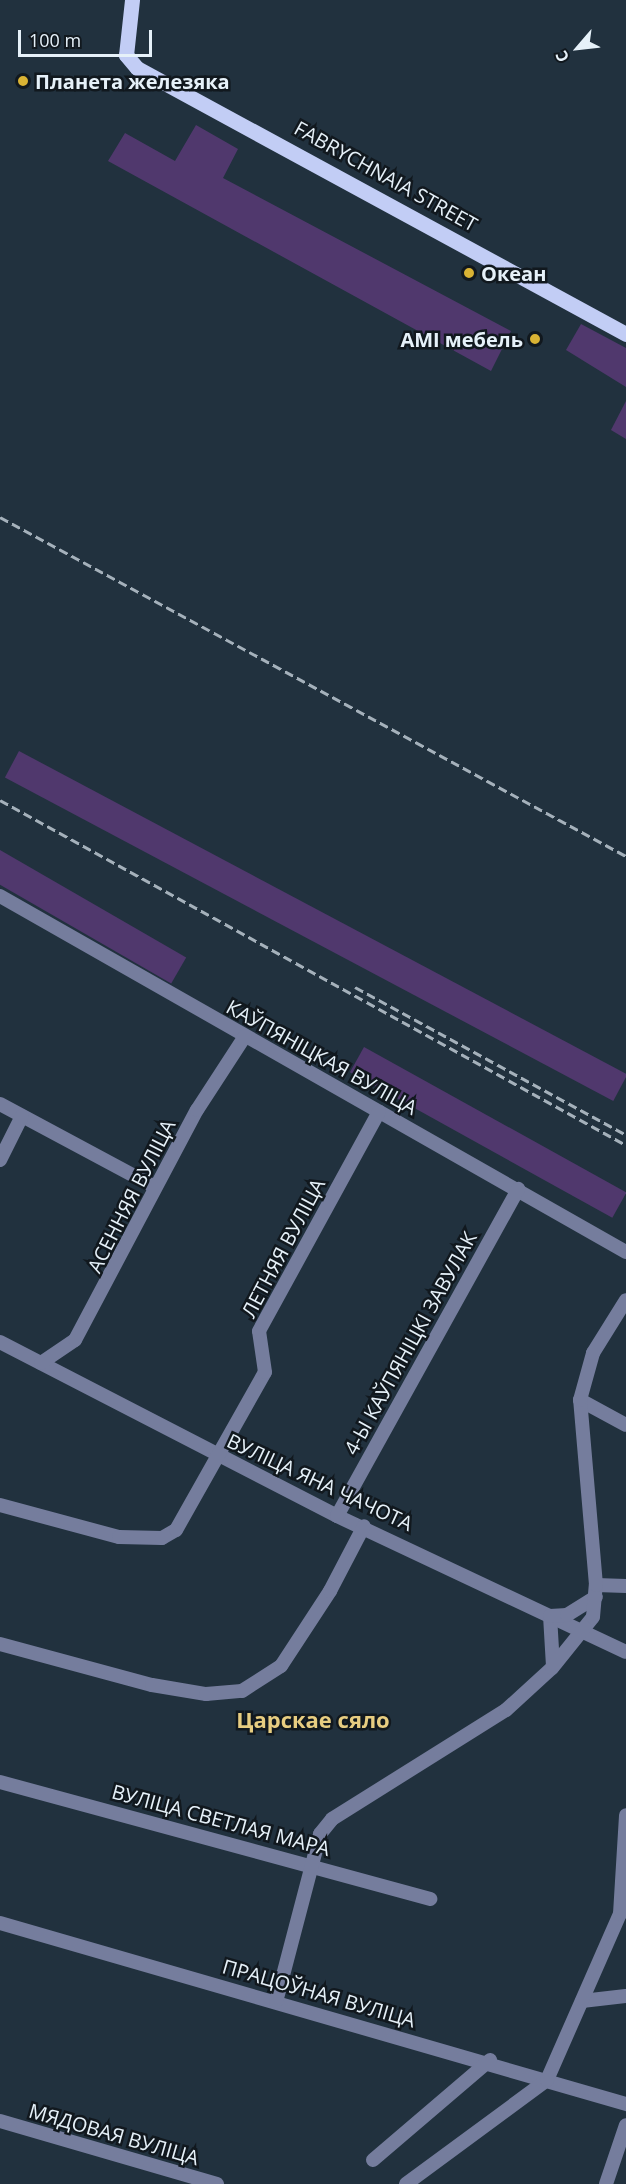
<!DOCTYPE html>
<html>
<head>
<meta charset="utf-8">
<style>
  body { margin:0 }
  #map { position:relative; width:626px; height:2184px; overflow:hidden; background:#21313e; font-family:"Open Sans",sans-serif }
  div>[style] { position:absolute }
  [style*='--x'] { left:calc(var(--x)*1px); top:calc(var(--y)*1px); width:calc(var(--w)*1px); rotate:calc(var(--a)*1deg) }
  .green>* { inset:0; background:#50386d; transform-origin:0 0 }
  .minor>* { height:14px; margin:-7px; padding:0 7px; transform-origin:7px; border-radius:7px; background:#757d9d }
  .major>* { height:15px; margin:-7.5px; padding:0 7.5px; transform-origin:7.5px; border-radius:7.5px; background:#c2cdf5 }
  .rail>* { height:3px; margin-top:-1.5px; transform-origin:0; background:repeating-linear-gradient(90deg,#a5b1bb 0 9px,transparent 0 13.5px) }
  .dots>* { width:16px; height:16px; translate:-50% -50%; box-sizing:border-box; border:3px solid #11181e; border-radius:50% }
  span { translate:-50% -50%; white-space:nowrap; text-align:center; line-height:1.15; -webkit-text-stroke:5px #11181e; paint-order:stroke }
  .poi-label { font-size:20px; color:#e6f1f9; font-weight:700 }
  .left { translate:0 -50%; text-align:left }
  .right { translate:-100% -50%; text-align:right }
  .street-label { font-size:20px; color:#e6f1f9 }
  .quarter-label { font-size:22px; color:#e7cd81; font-weight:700 }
  .north { position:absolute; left:548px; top:18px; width:60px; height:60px; -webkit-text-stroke:4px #11181e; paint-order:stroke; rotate:242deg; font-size:16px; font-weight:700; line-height:24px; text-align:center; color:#e6f1f9 }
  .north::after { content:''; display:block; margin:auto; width:21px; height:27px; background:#e6f1f9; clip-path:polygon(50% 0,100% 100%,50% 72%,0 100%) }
  .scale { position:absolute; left:18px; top:30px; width:134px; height:27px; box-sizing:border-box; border:3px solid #e6f1f9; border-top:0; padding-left:8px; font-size:18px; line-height:21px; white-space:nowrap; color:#e6f1f9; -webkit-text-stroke:4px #11181e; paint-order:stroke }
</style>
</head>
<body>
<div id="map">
  <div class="green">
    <div style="clip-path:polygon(196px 125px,238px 149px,223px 178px,511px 331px,491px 371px,108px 161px,125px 133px,175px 161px)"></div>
    <div style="clip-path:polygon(581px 324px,626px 348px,626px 387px,566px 350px)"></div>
    <div style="clip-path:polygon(626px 401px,626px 439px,611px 430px)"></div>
    <div style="left:19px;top:751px;width:689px;height:30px;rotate:28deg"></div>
    <div style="left:0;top:850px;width:215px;height:30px;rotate:30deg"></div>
    <div style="left:364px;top:1047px;width:300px;height:29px;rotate:29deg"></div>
  </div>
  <div class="minor">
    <div style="--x:0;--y:896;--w:720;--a:29.63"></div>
    <div style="--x:0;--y:1104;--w:176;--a:28.2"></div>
    <div style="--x:0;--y:1160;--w:49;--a:-63.4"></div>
    <div style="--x:0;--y:1342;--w:379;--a:27.3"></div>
    <div style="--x:337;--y:1516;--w:319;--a:25.2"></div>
    <div style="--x:41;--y:1363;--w:41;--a:-34.1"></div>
    <div style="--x:75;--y:1340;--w:260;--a:-62.1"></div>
    <div style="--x:197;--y:1110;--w:88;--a:-57"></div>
    <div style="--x:580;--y:1400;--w:52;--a:28.5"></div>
    <div style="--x:0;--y:1505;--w:123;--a:15.1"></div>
    <div style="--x:119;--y:1537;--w:43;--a:1.3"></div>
    <div style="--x:162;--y:1538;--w:16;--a:-30"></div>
    <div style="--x:176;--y:1530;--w:181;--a:-60.6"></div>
    <div style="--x:265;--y:1372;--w:41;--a:-98.3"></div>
    <div style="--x:259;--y:1331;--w:250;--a:-61.3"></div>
    <div style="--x:337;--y:1516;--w:374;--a:-61"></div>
    <div style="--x:596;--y:1585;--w:30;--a:2"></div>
    <div style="--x:0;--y:1644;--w:157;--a:15.1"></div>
    <div style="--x:152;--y:1685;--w:55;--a:9.5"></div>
    <div style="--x:206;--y:1694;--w:36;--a:-5"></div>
    <div style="--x:242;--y:1691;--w:46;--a:-32.7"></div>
    <div style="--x:281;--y:1666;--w:90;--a:-56.8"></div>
    <div style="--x:330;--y:1591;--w:73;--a:-62.4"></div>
    <div style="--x:553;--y:1666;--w:50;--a:-93.4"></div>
    <div style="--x:550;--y:1616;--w:17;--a:-3"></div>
    <div style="--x:567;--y:1615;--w:34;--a:-32"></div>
    <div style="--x:0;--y:1782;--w:446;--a:15.2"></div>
    <div style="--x:0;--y:1923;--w:652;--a:16.13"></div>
    <div style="--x:582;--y:2001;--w:44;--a:-6.5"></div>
    <div style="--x:276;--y:2002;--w:174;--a:-75.3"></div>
    <div style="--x:320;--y:1834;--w:19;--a:-51"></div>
    <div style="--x:332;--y:1819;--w:205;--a:-32.1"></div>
    <div style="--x:506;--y:1710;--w:62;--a:-42.4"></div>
    <div style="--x:552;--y:1668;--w:65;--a:-51.2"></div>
    <div style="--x:593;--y:1617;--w:32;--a:-85"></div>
    <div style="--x:596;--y:1585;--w:186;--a:-94.9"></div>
    <div style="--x:580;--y:1400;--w:49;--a:-74.5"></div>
    <div style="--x:593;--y:1353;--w:62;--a:-58.1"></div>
    <div style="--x:0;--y:2121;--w:226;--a:16.2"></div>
    <div style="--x:373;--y:2160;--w:154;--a:-40.5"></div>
    <div style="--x:406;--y:2184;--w:175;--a:-36.4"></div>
    <div style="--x:547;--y:2080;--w:181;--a:-66.3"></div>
    <div style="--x:620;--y:1914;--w:99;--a:-86.5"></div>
    <div style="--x:606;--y:2184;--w:62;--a:-71.3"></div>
  </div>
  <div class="major">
    <div style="--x:132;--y:0;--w:55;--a:96.2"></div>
    <div style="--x:126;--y:55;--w:17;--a:50"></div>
    <div style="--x:137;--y:68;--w:557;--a:28.54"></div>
  </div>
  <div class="rail">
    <div style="--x:0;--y:517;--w:712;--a:28.44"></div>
    <div style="--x:0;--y:800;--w:715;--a:28.86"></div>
    <div style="--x:355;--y:987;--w:309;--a:28.6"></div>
  </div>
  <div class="dots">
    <div style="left:23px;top:81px;background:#d9b334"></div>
    <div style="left:469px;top:273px;background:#d9b334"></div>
    <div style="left:535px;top:339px;background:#d9b334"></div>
  </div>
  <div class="poi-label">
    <span class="left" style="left:35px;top:81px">Планета железяка</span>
    <span class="left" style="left:481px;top:273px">Океан</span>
    <span class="right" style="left:523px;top:339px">AMI мебель</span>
  </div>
  <div class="street-label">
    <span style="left:386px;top:176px;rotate:29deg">FABRYCHNAIA STREET</span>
    <span style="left:322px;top:1057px;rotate:29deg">КАЎПЯНІЦКАЯ ВУЛІЦА</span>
    <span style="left:131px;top:1196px;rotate:-63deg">АСЕННЯЯ ВУЛІЦА</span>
    <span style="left:283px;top:1248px;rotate:-62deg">ЛЕТНЯЯ ВУЛІЦА</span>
    <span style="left:410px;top:1343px;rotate:-61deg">4-Ы КАЎПЯНІЦКІ ЗАВУЛАК</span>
    <span style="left:320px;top:1482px;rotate:25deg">ВУЛІЦА ЯНА ЧАЧОТА</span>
    <span style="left:221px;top:1820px;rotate:15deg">ВУЛІЦА СВЕТЛАЯ МАРА</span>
    <span style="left:319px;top:1993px;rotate:16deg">ПРАЦОЎНАЯ ВУЛІЦА</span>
    <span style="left:114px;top:2134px;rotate:16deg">МЯДОВАЯ ВУЛІЦА</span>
  </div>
  <div class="quarter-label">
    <span style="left:313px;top:1720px">Царскае сяло</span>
  </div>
  <div class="north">С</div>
  <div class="scale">100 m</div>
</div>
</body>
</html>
